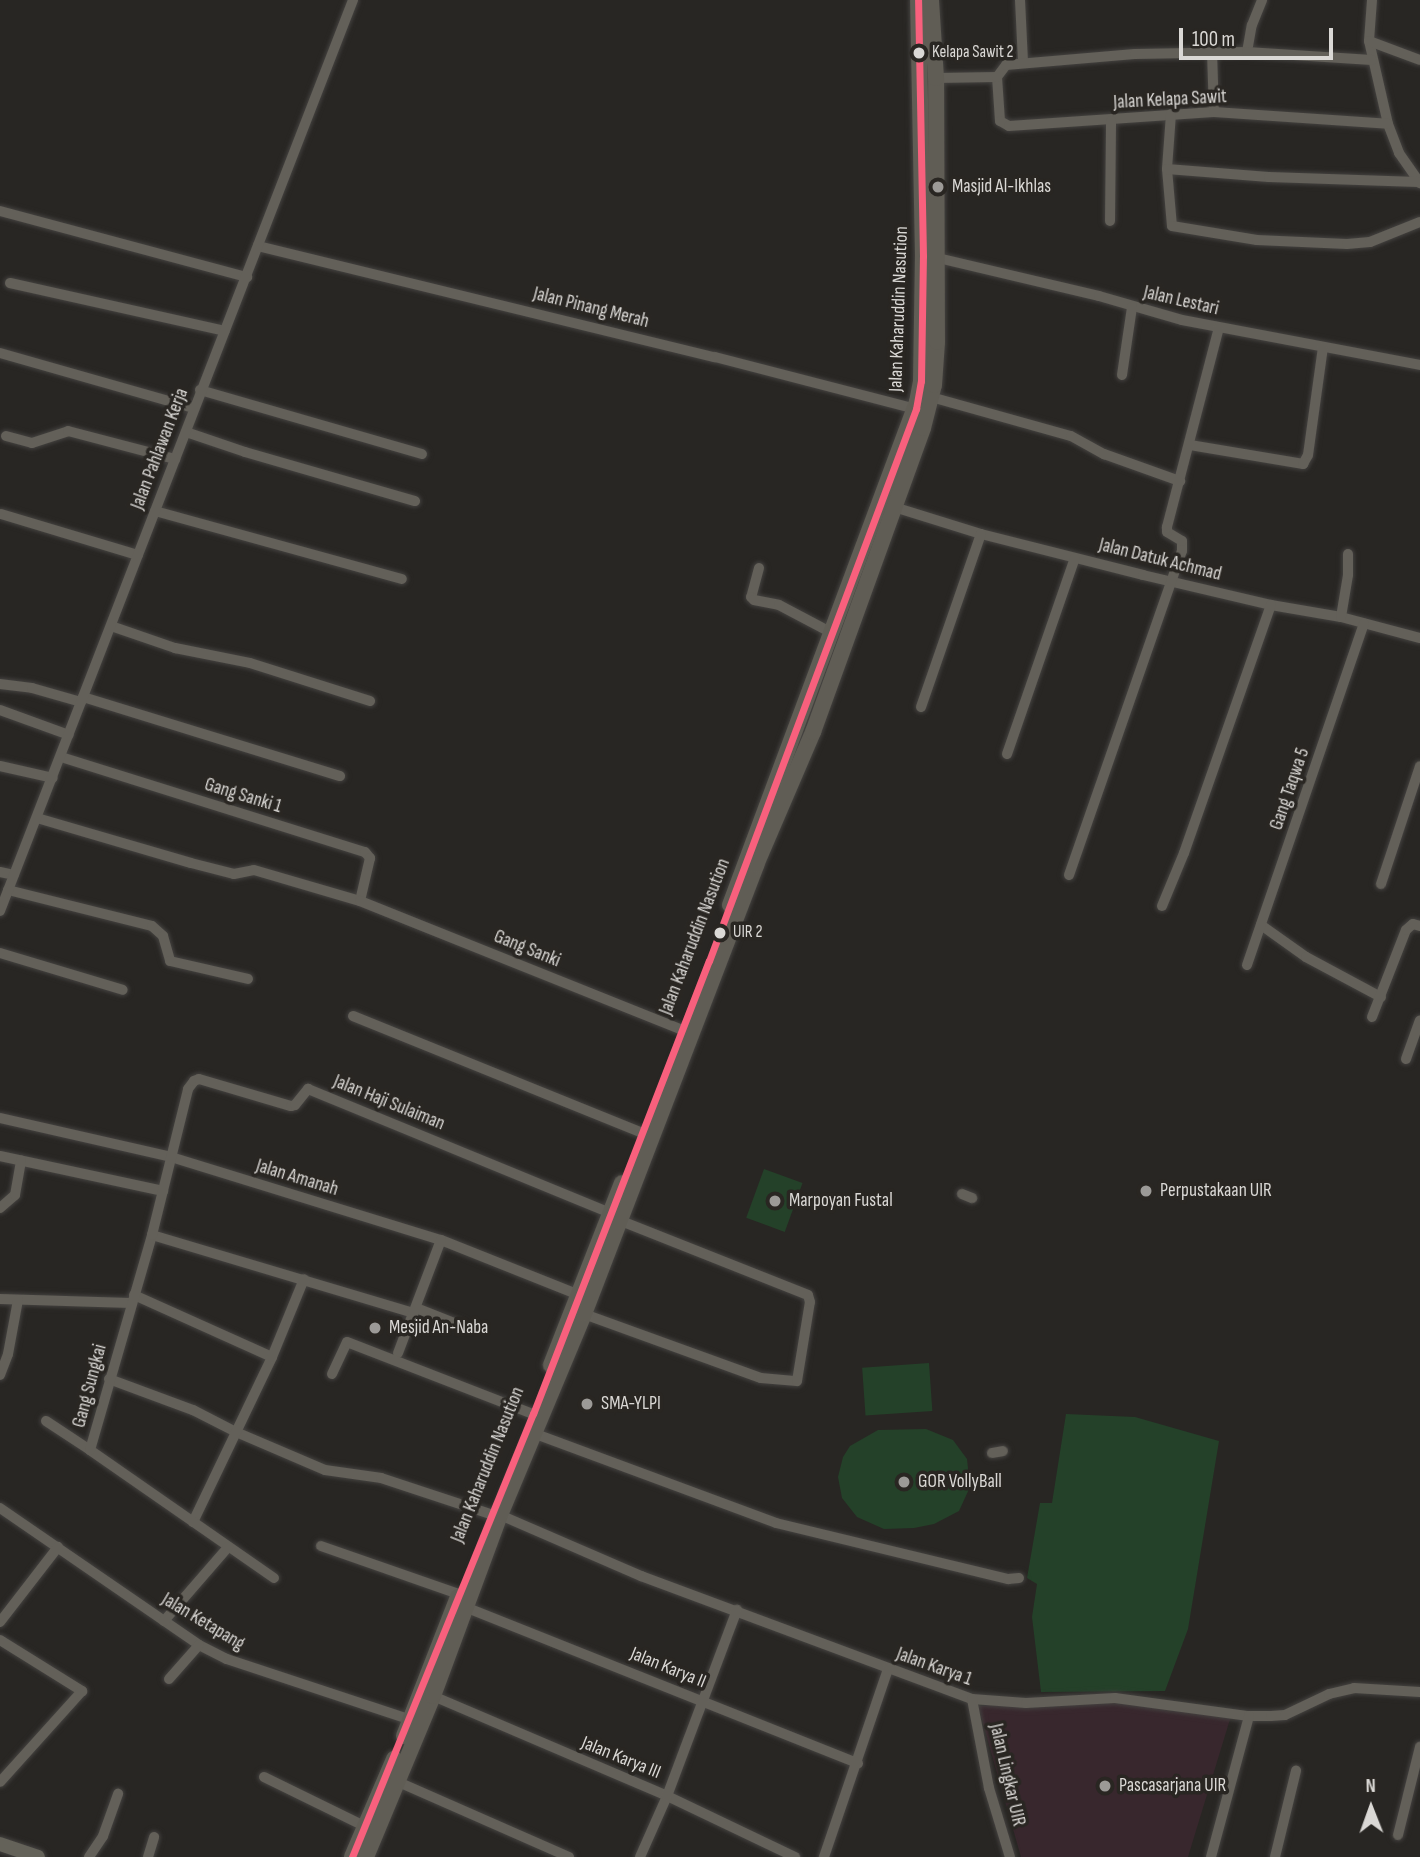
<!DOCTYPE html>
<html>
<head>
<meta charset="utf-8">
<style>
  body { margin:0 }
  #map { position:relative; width:1420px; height:1857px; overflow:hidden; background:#282623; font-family:"Sofia Sans Condensed",sans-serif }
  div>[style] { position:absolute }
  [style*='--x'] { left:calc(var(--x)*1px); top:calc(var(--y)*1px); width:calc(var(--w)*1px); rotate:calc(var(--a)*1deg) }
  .education>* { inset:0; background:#38272d }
  .green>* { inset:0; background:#244129; transform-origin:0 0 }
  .roads { filter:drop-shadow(0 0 2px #444240) drop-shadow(0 0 2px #444240) }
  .minor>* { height:10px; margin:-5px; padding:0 5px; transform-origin:5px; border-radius:5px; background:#636059 }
  .major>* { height:14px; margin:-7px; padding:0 7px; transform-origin:7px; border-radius:7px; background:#646259 }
  .highway>* { height:16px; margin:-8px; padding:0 8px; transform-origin:8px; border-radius:8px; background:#605d55 }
  .bus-1>* { height:7px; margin:-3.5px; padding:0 3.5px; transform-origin:3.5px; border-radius:3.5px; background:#f8607d }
  .dots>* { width:19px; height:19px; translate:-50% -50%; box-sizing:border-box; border:4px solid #292622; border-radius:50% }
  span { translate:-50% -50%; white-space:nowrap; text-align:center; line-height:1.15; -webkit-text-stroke:7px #292622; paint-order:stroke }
  .bus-label { font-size:17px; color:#dad8d5 }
  .left { translate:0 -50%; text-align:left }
  .street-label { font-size:19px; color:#dad8d5 }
  .poi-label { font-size:19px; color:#dad8d5 }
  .north { position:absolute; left:1336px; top:1773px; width:70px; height:70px; -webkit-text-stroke:5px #292622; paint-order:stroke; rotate:359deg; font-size:19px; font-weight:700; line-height:28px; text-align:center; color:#dad8d5 }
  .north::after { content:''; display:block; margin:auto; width:24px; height:32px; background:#dad8d5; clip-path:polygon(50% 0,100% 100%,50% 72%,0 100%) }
  .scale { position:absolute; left:1179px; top:28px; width:154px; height:32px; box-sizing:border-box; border:4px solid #dad8d5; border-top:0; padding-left:9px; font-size:21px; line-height:24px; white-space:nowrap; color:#dad8d5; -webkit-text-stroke:5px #292622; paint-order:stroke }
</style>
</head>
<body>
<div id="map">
  <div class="education">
    <div style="clip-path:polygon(1115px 1698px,1231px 1716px,1188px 1857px,1021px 1857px,978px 1706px)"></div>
  </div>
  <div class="green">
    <div style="left:764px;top:1169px;width:41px;height:52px;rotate:20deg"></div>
    <div style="left:929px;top:1363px;width:48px;height:67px;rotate:86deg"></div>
    <div style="clip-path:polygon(1066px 1414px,1135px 1417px,1219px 1441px,1188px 1629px,1165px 1691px,1041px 1692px,1032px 1617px,1037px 1584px,1027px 1578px,1040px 1503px,1052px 1503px)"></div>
    <div style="clip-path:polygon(926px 1429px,953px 1440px,967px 1459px,970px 1487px,959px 1511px,934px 1524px,914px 1528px,884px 1529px,857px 1517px,842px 1498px,838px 1477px,843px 1457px,850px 1446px,878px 1430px)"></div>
  </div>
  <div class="roads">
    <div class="minor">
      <div style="--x:1020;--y:0;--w:62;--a:87.2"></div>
      <div style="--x:1372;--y:0;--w:41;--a:94.2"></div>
      <div style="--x:1369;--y:41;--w:85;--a:77.1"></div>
      <div style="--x:1388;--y:124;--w:31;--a:69"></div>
      <div style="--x:1399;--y:153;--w:37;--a:55"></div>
      <div style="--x:1369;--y:41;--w:54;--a:20.4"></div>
      <div style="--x:1212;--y:52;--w:60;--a:88.1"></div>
      <div style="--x:1247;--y:52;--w:27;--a:-80"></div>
      <div style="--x:1252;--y:25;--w:27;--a:-68"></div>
      <div style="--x:997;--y:77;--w:44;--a:86.1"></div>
      <div style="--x:1000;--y:121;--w:10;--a:29"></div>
      <div style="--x:1009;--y:126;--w:205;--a:-3.9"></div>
      <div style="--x:1214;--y:112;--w:174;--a:3.9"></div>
      <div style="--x:936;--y:78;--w:61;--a:-0.9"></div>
      <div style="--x:997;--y:77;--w:15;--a:-53"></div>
      <div style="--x:1006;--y:65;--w:129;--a:-4.9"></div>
      <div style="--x:1135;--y:54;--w:112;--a:-1"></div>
      <div style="--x:1247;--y:52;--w:125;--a:3.7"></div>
      <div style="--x:1171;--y:114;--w:55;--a:94.2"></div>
      <div style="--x:1167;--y:169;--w:57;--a:85"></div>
      <div style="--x:1172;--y:226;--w:86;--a:9.4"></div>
      <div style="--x:1257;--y:240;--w:90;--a:2.5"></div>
      <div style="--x:1347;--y:244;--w:23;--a:-5"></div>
      <div style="--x:1370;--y:242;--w:54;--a:-21.8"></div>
      <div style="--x:1167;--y:169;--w:102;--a:4.5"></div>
      <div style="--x:1269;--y:177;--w:149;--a:1.9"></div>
      <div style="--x:0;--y:211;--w:256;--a:15"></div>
      <div style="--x:1110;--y:221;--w:100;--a:-89.4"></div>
      <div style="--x:258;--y:246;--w:470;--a:13.7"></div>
      <div style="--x:715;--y:357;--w:208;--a:14.5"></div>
      <div style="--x:938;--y:258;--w:165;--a:13.3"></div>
      <div style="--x:1099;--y:296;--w:86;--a:16.1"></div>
      <div style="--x:1182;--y:320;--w:242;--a:10.7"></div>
      <div style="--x:10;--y:283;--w:220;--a:12.6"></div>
      <div style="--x:0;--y:353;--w:201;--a:15.9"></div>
      <div style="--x:1122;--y:375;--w:69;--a:-81.6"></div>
      <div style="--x:200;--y:390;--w:231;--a:16.1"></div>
      <div style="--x:931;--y:397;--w:145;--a:15.6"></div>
      <div style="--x:1071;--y:436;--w:38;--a:29"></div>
      <div style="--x:1104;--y:454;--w:81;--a:19.6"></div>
      <div style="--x:186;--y:432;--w:62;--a:18.7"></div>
      <div style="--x:245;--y:452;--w:177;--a:16.1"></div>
      <div style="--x:6;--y:436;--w:27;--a:15"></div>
      <div style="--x:32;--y:443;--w:38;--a:-18"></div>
      <div style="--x:68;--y:431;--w:111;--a:14.7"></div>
      <div style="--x:1190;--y:445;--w:115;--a:9.5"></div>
      <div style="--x:1303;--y:464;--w:10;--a:-61"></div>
      <div style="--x:1308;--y:455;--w:109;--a:-82.1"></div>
      <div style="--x:894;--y:507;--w:91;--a:17.2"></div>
      <div style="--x:981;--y:534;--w:167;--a:14.2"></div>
      <div style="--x:1143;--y:575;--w:131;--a:13.2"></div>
      <div style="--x:1271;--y:605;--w:71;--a:9.7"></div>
      <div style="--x:1341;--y:617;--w:82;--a:14.9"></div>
      <div style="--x:155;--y:511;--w:256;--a:15.4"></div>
      <div style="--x:1;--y:514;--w:143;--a:16.7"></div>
      <div style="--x:759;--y:568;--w:30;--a:105"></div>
      <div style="--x:751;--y:597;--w:4;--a:45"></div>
      <div style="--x:754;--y:600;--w:25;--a:11"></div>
      <div style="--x:779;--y:605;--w:60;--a:27.8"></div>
      <div style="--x:1341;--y:617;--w:43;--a:-80.5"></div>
      <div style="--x:1348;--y:575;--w:21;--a:-90"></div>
      <div style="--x:111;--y:626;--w:68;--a:19"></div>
      <div style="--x:175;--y:648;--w:76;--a:11.3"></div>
      <div style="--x:250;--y:663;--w:126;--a:17.6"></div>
      <div style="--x:0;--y:684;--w:32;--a:7"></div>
      <div style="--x:32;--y:688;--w:51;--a:15.9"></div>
      <div style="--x:83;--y:697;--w:269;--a:17.1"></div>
      <div style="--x:921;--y:707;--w:183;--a:-70.9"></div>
      <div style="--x:0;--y:710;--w:73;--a:19.9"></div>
      <div style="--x:1007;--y:754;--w:207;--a:-70.9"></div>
      <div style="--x:61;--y:757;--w:318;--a:17.4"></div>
      <div style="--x:365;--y:852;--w:8;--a:50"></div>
      <div style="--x:370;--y:858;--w:44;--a:103.1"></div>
      <div style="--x:0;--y:766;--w:54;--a:12.8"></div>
      <div style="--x:37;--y:818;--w:160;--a:16.3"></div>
      <div style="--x:191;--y:863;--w:44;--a:14.3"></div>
      <div style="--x:234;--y:874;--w:20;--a:-11"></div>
      <div style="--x:254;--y:870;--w:110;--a:16.3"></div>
      <div style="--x:360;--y:901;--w:347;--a:21.8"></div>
      <div style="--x:0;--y:872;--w:14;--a:12"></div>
      <div style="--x:1069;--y:875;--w:343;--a:-70.8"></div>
      <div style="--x:1182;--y:551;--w:10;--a:-90"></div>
      <div style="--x:1182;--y:541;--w:17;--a:-149"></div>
      <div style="--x:1167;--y:532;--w:5;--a:-90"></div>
      <div style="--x:1167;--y:527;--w:206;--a:-75.4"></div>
      <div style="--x:1381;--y:884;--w:124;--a:-71.7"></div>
      <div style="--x:8;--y:890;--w:148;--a:14"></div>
      <div style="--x:152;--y:926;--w:15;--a:42"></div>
      <div style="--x:163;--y:936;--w:26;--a:74"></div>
      <div style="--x:170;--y:961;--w:80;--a:13"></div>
      <div style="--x:1162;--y:906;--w:57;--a:-67.5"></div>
      <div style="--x:1184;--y:853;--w:263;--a:-70.7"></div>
      <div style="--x:0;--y:911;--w:977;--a:-68.82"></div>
      <div style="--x:1261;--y:925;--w:55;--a:35.4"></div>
      <div style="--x:1306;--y:957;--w:85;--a:28.1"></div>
      <div style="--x:0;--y:953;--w:128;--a:16.7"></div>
      <div style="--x:1247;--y:965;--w:361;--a:-71.1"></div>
      <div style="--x:353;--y:1016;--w:320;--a:22"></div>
      <div style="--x:1372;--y:1017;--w:93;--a:-68.7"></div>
      <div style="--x:1406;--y:930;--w:9;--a:-41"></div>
      <div style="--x:1413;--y:924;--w:7;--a:16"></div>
      <div style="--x:1406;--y:1059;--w:41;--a:-70.3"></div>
      <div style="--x:0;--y:1118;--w:175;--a:12.8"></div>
      <div style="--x:171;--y:1157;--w:282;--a:17.1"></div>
      <div style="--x:441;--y:1240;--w:146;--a:21.7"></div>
      <div style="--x:0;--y:1156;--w:167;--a:12.1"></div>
      <div style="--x:962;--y:1194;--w:11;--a:22"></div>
      <div style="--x:0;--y:1208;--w:20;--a:-41"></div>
      <div style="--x:15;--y:1195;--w:35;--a:-80"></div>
      <div style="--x:152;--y:1235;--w:273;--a:16.6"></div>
      <div style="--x:134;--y:1295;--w:151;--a:24.2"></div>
      <div style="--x:0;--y:1299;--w:131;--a:1.7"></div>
      <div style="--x:416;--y:1308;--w:49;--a:21.4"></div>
      <div style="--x:584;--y:1314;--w:188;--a:19.9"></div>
      <div style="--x:761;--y:1378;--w:36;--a:5"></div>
      <div style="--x:797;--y:1381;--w:80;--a:-80.7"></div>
      <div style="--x:810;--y:1302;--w:7;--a:-106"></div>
      <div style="--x:808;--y:1295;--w:203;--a:-158.4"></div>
      <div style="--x:398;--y:1353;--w:121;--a:-69.2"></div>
      <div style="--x:332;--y:1374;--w:35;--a:-65"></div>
      <div style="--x:347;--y:1342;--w:199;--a:21.2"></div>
      <div style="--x:0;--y:1375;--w:22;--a:-69"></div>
      <div style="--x:8;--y:1354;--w:55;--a:-79.5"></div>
      <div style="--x:109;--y:1379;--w:90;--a:20.3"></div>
      <div style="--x:193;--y:1410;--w:48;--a:27.1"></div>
      <div style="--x:236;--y:1432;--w:97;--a:23.1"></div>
      <div style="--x:325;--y:1470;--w:57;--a:8.1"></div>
      <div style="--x:381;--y:1478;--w:115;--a:18.3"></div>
      <div style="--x:46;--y:1421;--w:53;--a:33.4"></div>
      <div style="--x:533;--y:1433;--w:259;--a:20.3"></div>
      <div style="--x:776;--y:1523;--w:239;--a:13.6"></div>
      <div style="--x:1008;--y:1579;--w:11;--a:-5"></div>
      <div style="--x:992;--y:1453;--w:11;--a:-10"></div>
      <div style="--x:0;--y:1508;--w:242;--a:34.5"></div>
      <div style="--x:199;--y:1645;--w:31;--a:27"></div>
      <div style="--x:227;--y:1659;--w:194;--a:18.3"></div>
      <div style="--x:500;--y:1515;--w:154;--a:23.4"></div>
      <div style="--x:641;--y:1576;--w:353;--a:20.4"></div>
      <div style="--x:972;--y:1699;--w:54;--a:4.2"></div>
      <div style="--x:1026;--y:1703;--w:89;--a:-3.2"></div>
      <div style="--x:1115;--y:1698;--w:135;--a:7.7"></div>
      <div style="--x:1249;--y:1716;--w:22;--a:0"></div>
      <div style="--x:1271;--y:1716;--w:14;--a:-4"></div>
      <div style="--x:1285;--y:1715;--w:49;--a:-25.5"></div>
      <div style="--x:1329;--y:1694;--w:26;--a:-13"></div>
      <div style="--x:1354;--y:1688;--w:66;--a:3.5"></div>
      <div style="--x:193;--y:1522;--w:183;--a:-64.4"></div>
      <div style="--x:272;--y:1357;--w:84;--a:-67.7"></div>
      <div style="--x:321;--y:1546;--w:146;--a:19.2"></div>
      <div style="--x:274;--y:1578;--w:224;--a:-145.2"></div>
      <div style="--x:90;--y:1450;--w:224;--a:-73.9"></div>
      <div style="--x:152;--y:1235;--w:150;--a:-76.1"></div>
      <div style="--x:188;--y:1089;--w:10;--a:-53"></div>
      <div style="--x:194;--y:1081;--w:5;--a:-22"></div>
      <div style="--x:199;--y:1079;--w:96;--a:16.4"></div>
      <div style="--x:291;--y:1106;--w:4;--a:-14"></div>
      <div style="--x:295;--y:1105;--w:21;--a:-51"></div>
      <div style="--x:308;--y:1089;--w:326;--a:22.3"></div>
      <div style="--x:465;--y:1607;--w:423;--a:21.7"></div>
      <div style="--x:164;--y:1621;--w:98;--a:-49.1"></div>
      <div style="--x:0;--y:1622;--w:95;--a:-52.3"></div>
      <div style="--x:0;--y:1640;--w:97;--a:31.9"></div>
      <div style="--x:82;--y:1691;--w:122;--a:132"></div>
      <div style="--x:169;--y:1679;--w:45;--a:-48.6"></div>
      <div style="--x:433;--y:1696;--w:254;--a:23.1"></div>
      <div style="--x:667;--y:1796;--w:142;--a:25.5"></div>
      <div style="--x:972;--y:1699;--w:91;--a:79.2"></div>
      <div style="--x:989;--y:1788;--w:72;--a:73.1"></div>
      <div style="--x:264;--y:1777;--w:111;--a:26.1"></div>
      <div style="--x:396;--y:1781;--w:189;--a:23.7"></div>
      <div style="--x:1398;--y:1835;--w:91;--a:-76"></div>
      <div style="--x:89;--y:1857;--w:25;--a:-56"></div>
      <div style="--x:103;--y:1836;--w:45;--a:-70.3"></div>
      <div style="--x:148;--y:1857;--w:21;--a:-73"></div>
      <div style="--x:640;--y:1857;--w:67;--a:-66.1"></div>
      <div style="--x:667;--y:1796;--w:199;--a:-69.4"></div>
      <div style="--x:824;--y:1857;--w:199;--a:-71.2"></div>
      <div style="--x:1211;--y:1857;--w:146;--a:-74.9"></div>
      <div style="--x:1275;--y:1857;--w:89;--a:-76.3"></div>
    </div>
    <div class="major">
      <div style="--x:0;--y:1844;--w:40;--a:18.9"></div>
    </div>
    <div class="highway">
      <div style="--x:730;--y:905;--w:537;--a:-69.61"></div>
      <div style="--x:917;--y:402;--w:21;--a:-79"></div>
      <div style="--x:921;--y:381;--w:125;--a:-89.1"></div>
      <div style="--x:923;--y:256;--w:256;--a:-91.1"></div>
      <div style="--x:551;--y:1365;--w:195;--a:-68.7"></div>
      <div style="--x:404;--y:1736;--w:149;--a:-68.8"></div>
      <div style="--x:352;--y:1857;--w:107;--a:-66.8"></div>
      <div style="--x:366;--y:1857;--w:174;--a:-67.4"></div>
      <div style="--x:433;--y:1696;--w:193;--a:-69.7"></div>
      <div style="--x:500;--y:1515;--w:218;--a:-67.3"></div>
      <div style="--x:584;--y:1314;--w:481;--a:-69"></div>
      <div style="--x:756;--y:865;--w:145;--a:-66.8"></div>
      <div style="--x:813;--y:732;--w:323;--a:-70.1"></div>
      <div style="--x:923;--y:428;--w:44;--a:-75.7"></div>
      <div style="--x:934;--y:385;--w:43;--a:-86"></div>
      <div style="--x:937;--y:342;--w:264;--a:-90.2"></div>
      <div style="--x:936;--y:78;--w:78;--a:-93.7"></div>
    </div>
  </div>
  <div class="bus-1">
    <div style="--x:352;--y:1857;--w:479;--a:-67.8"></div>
    <div style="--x:533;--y:1414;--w:486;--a:-68.8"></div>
    <div style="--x:709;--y:961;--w:590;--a:-69.44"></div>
    <div style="--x:916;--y:409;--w:28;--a:-80"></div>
    <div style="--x:921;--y:381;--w:125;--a:-89.1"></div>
    <div style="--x:923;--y:256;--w:256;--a:-91.1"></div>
  </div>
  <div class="dots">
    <div style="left:919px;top:53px;background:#dad8d5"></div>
    <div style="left:938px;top:187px;background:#9c9a97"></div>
    <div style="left:720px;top:933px;background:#dad8d5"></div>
    <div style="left:1146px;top:1191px;background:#9c9a97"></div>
    <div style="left:775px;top:1201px;background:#9c9a97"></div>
    <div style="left:375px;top:1328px;background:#9c9a97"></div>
    <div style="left:587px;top:1404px;background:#9c9a97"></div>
    <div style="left:904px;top:1482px;background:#9c9a97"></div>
    <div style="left:1105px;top:1786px;background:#9c9a97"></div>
  </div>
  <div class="bus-label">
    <span class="left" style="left:932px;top:53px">Kelapa Sawit 2</span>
    <span class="left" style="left:733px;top:933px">UIR 2</span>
  </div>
  <div class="street-label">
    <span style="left:1170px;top:100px;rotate:-3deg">Jalan Kelapa Sawit</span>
    <span style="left:1181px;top:301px;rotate:13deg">Jalan Lestari</span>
    <span style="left:591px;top:308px;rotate:14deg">Jalan Pinang Merah</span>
    <span style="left:899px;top:309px;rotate:-88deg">Jalan Kaharuddin Nasution</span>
    <span style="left:160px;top:449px;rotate:-69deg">Jalan Pahlawan Kerja</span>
    <span style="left:1160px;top:560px;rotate:14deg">Jalan Datuk Achmad</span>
    <span style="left:1290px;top:789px;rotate:-71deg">Gang Taqwa 5</span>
    <span style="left:243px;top:796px;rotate:17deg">Gang Sanki 1</span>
    <span style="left:695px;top:937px;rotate:-69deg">Jalan Kaharuddin Nasution</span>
    <span style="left:527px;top:949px;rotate:22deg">Gang Sanki</span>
    <span style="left:389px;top:1103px;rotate:22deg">Jalan Haji Sulaiman</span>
    <span style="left:297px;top:1178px;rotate:17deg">Jalan Amanah</span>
    <span style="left:90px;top:1386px;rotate:-75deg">Gang Sungkai</span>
    <span style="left:488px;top:1465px;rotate:-68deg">Jalan Kaharuddin Nasution</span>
    <span style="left:203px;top:1622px;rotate:31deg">Jalan Ketapang</span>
    <span style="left:934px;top:1667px;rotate:20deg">Jalan Karya 1</span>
    <span style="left:668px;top:1668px;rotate:22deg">Jalan Karya II</span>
    <span style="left:621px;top:1758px;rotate:22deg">Jalan Karya III</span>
    <span style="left:1007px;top:1775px;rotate:77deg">Jalan Lingkar UIR</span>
  </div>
  <div class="poi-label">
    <span class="left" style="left:952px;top:187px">Masjid Al-Ikhlas</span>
    <span class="left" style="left:1160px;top:1191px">Perpustakaan UIR</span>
    <span class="left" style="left:789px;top:1201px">Marpoyan Fustal</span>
    <span class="left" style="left:389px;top:1328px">Mesjid An-Naba</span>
    <span class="left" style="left:601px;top:1404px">SMA-YLPI</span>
    <span class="left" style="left:918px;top:1482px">GOR VollyBall</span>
    <span class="left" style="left:1119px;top:1786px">Pascasarjana UIR</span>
  </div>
  <div class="north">N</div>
  <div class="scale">100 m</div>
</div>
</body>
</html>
